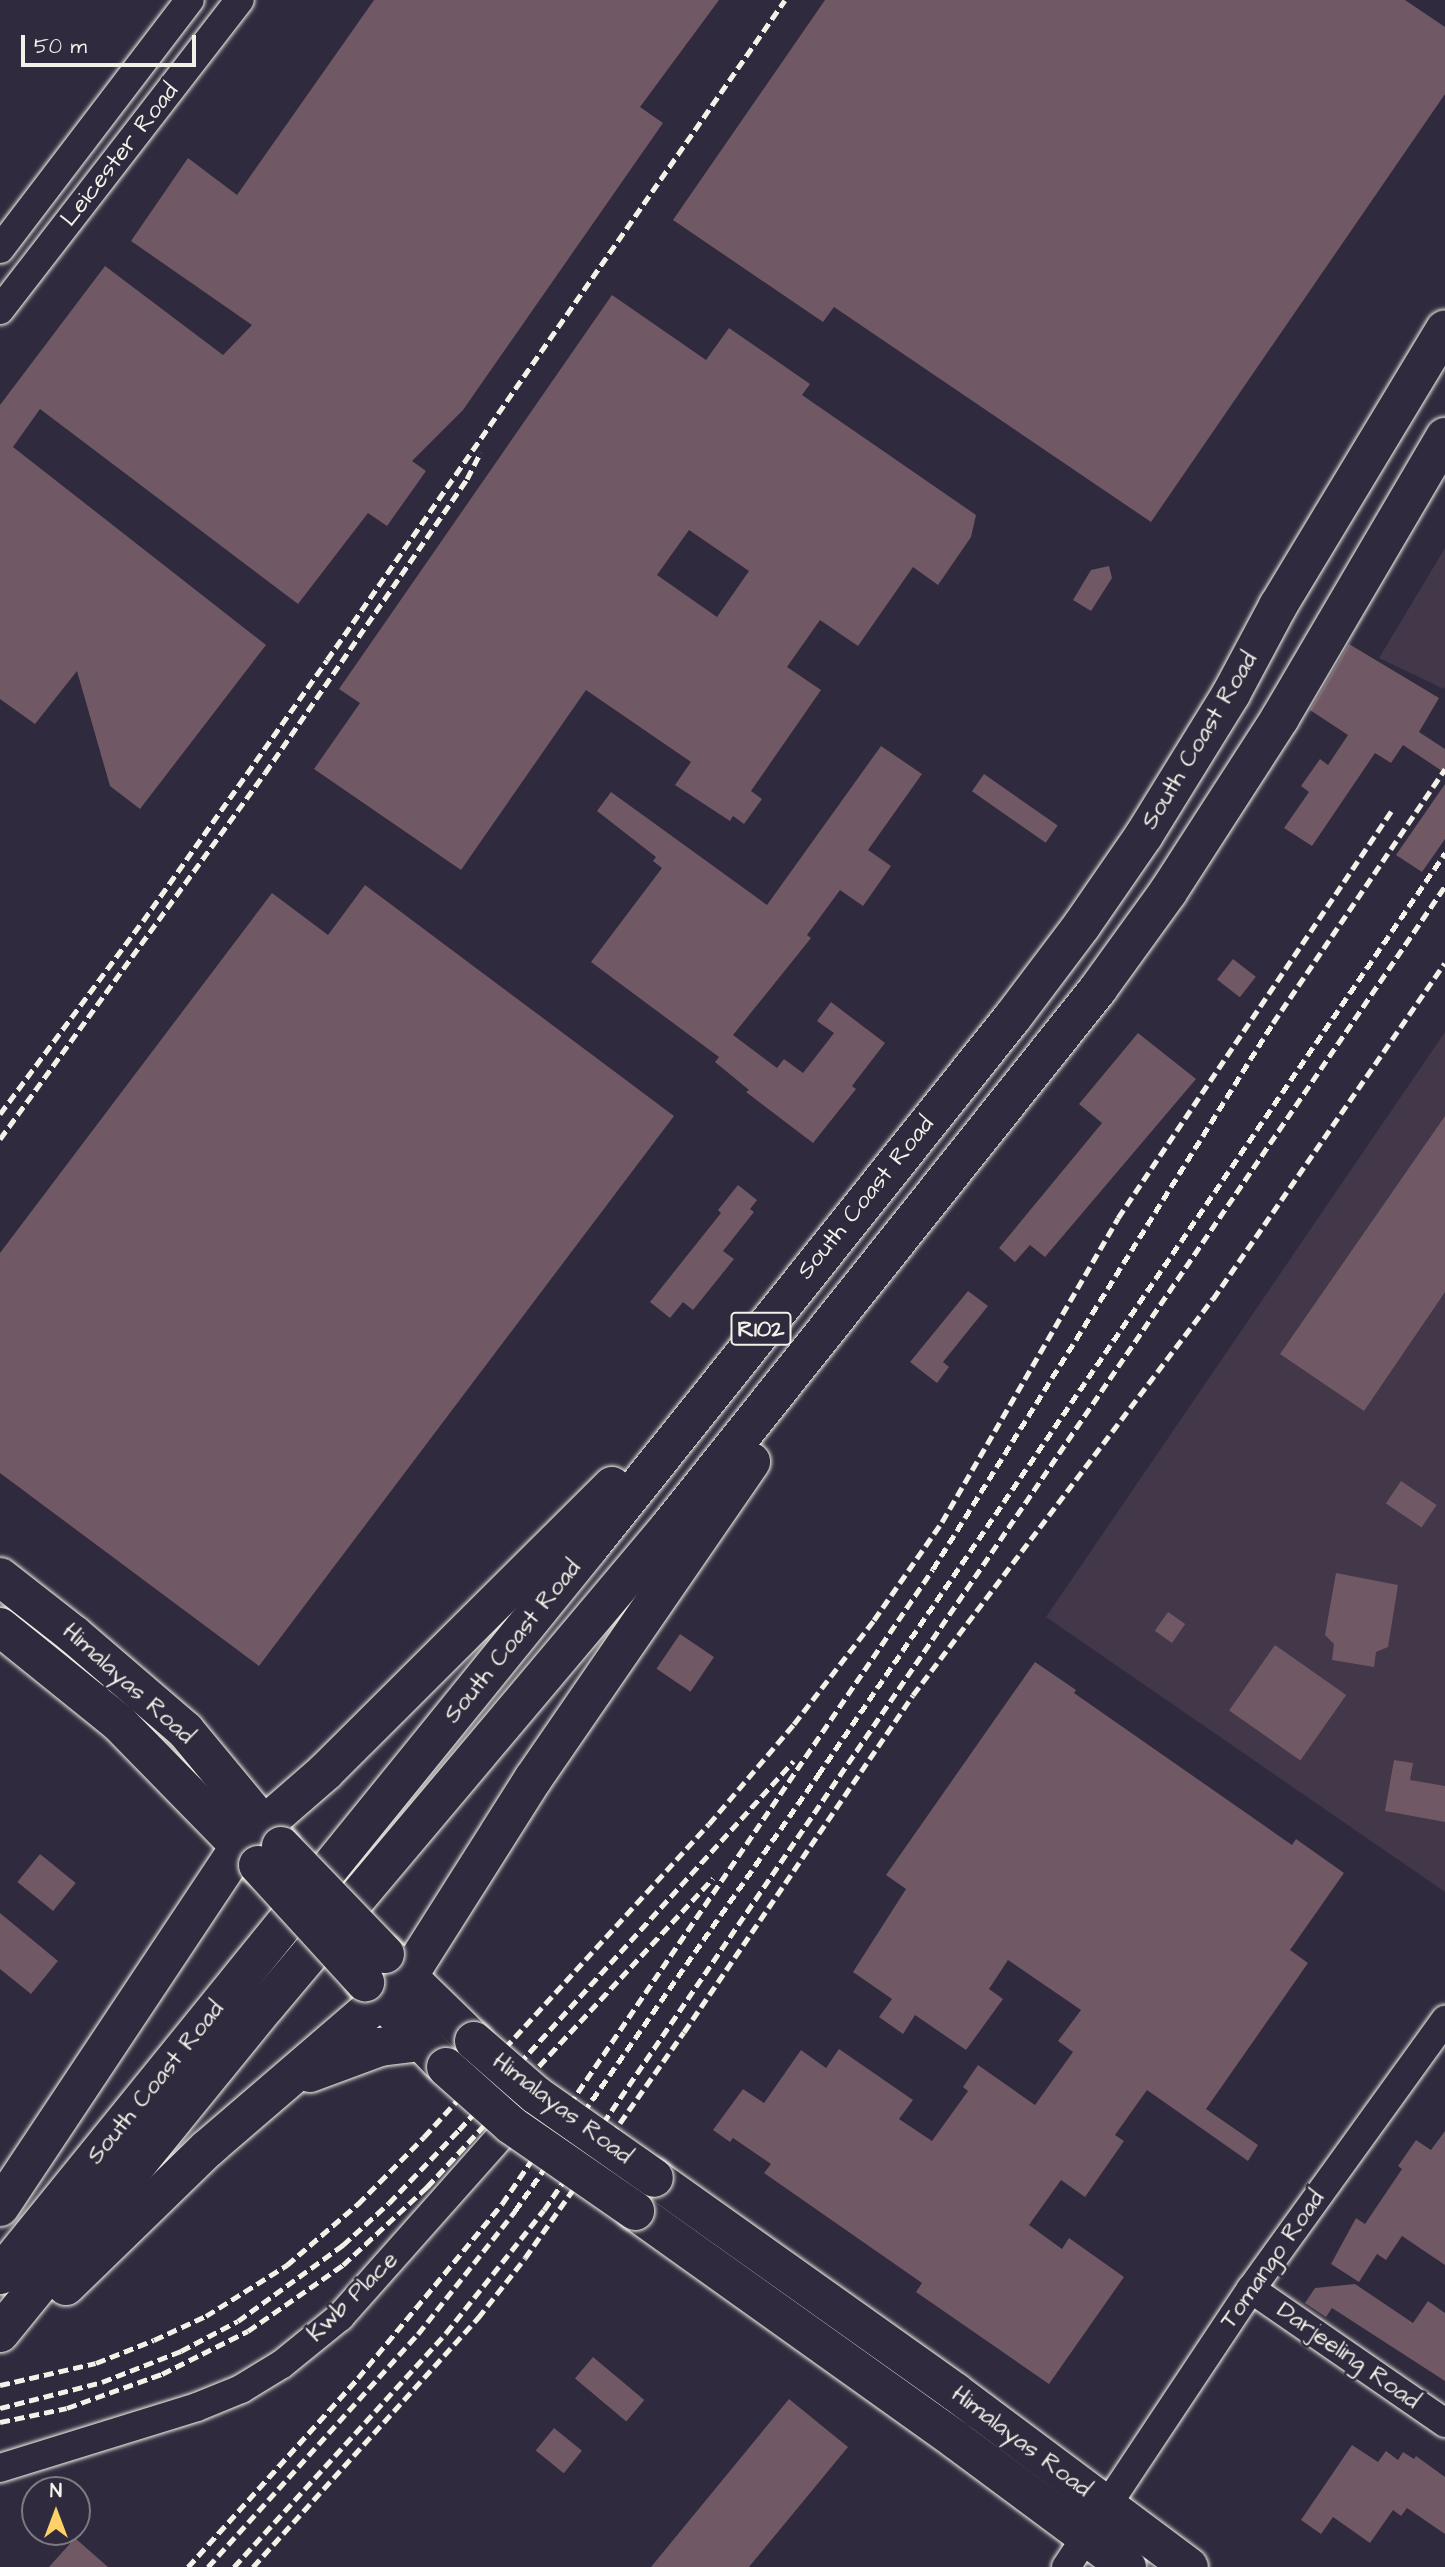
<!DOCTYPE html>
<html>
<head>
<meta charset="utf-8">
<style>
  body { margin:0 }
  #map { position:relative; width:1445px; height:2567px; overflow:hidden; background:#2f2a3d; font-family:"Architects Daughter",sans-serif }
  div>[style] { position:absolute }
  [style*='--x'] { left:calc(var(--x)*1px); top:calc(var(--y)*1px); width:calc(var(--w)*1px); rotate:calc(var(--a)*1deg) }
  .built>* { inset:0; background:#423849 }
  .building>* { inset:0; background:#705864; transform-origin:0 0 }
  .roads { filter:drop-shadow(0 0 2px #f4f1e8) drop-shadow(0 0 2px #f4f1e8) }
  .street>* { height:28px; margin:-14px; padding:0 14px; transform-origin:14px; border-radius:14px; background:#2f2a3d }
  .secondary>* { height:38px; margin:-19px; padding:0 19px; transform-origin:19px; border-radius:19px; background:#2f2a3d }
  .primary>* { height:38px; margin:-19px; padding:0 19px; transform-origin:19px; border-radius:19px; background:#2f2a3d }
  .rail>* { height:5px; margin-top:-2.5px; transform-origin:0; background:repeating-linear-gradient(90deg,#f4f1e8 0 10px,transparent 0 15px) }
  .bridges { filter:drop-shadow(0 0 2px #f4f1e8) drop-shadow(0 0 2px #f4f1e8) }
  .secondary-bridge>* { height:38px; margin:-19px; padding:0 19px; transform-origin:19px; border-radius:19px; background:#2f2a3d }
  span { translate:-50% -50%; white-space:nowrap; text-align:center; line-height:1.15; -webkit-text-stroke:5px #2f2a3d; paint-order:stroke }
  .shield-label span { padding:2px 5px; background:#2f2a3d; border:2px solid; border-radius:5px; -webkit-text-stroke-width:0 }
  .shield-label { font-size:23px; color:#f4f1e8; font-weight:700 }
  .street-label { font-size:24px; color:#f4f1e8 }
  .north { position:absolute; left:21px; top:2476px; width:70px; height:70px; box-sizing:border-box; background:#2f2a3d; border:2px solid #7e7a81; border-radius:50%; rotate:0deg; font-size:19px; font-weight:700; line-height:28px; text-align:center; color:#f4f1e8 }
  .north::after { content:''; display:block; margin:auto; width:24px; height:32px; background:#ffd166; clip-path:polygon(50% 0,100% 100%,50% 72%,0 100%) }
  .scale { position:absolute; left:21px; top:35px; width:175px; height:32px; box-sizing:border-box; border:4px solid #f4f1e8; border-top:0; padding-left:9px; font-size:21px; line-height:24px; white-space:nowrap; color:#f4f1e8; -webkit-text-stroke:5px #2f2a3d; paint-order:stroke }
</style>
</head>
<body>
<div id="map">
  <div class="built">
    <div style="clip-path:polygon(1445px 548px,1445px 687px,1444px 689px,1379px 658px)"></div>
    <div style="clip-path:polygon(1445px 1032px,1445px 1892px,1046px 1617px)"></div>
  </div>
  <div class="building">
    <div style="clip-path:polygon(374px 0,719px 0,640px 107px,663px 123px,463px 410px,412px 461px,426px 471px,387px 526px,368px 513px,298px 604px,40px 409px,13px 447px,266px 645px,140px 809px,110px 786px,77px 671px,35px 724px,0 699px,0 405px,105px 266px,223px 355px,252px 325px,131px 241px,188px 158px,237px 195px)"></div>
    <div style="clip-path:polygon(825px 0,1405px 0,1445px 27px,1445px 94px,1151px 522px,834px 307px,823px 322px,673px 220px)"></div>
    <div style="clip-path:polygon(evenodd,612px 295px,706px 360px,729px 328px,810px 384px,802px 395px,976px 515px,971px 537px,938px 585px,913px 567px,858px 646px,820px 620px,787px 667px,821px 690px,751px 791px,762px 799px,744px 824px,733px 816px,730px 821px,675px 785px,691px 762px,586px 690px,461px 870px,314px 769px,360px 703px,339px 689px,612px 295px,689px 530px,749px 571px,717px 617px,657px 575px,689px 530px)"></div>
    <div style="clip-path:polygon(1109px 566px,1112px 578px,1091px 611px,1073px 600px,1091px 570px)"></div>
    <div style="clip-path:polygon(1349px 644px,1439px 698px,1419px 732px,1445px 749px,1445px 773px,1403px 745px,1391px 763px,1375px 753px,1312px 846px,1284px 828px,1309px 792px,1301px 786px,1320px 759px,1328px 765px,1348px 735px,1310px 710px)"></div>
    <div style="clip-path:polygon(881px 746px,922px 774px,868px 850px,891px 866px,863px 906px,840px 890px,807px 935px,811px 938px,733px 1035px,777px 1068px,784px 1059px,803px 1073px,834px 1033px,817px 1021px,831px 1002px,885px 1043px,852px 1086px,856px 1089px,813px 1143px,746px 1092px,749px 1090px,715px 1062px,719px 1057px,591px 962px,662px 868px,653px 861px,656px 857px,597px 811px,611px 792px,767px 905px)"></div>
    <div style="left:984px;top:774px;width:90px;height:21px;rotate:35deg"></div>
    <div style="clip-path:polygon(1445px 784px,1445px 839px,1422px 872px,1396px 855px)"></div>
    <div style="clip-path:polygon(365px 885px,674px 1116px,259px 1666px,0 1473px,0 1253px,272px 893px,328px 935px)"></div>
    <div style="left:1233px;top:959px;width:29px;height:26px;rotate:38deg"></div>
    <div style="clip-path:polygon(1138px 1033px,1196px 1079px,1045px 1257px,1030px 1245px,1015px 1262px,999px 1248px,1102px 1123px,1079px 1104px)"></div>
    <div style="clip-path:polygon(1445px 1116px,1445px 1292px,1364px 1411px,1280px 1354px)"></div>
    <div style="clip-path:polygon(738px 1185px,757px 1200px,750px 1209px,754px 1212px,723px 1251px,734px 1259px,693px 1310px,683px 1302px,670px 1318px,650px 1302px,721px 1213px,718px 1210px)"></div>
    <div style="clip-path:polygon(968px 1291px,988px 1306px,943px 1362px,949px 1367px,937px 1383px,910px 1362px)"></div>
    <div style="left:1401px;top:1481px;width:43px;height:27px;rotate:34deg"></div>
    <div style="clip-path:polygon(1336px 1573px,1398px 1585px,1388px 1647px,1376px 1652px,1374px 1667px,1332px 1660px,1334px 1644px,1325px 1635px)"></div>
    <div style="left:1168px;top:1612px;width:21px;height:23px;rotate:35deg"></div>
    <div style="left:680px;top:1634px;width:41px;height:42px;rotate:34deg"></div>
    <div style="left:1275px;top:1645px;width:87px;height:80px;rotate:35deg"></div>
    <div style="clip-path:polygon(1035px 1662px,1076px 1690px,1074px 1693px,1292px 1845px,1296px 1839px,1344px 1873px,1290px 1950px,1308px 1963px,1206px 2109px,1258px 2145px,1248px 2161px,1147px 2090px,1115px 2135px,1124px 2141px,1085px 2197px,1061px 2180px,1029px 2225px,1062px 2249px,1069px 2238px,1124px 2277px,1049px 2384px,916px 2292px,922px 2283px,764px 2173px,771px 2164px,733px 2138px,730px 2142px,713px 2130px,743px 2089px,764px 2103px,801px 2050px,826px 2068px,839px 2049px,913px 2100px,899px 2119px,932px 2141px,968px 2091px,963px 2087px,978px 2065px,1035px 2105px,1073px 2052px,1058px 2041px,1081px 2010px,1008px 1960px,989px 1989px,1003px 1999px,966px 2050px,915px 2015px,903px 2034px,879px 2017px,892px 1999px,853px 1972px,906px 1889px,886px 1875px)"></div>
    <div style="clip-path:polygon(1394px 1760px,1413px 1763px,1410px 1780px,1445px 1786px,1445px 1822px,1385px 1811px)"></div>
    <div style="left:40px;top:1854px;width:46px;height:36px;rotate:39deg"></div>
    <div style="clip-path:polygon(0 1913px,58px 1961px,31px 1994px,0 1969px)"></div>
    <div style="clip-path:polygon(1445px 2131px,1445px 2265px,1402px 2236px,1386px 2260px,1377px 2254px,1359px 2282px,1331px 2264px,1356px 2218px,1365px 2224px,1402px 2169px,1398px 2166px,1416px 2140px,1431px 2150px)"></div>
    <div style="clip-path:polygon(1355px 2284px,1413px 2323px,1428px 2301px,1445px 2313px,1445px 2381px,1332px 2308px,1326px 2317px,1305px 2303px,1315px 2288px)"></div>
    <div style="left:593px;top:2357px;width:67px;height:28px;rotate:40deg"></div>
    <div style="clip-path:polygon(789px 2399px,848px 2447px,749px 2567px,651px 2567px)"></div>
    <div style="left:554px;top:2428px;width:36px;height:29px;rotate:39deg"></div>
    <div style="clip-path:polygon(1352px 2445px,1378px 2462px,1386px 2451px,1398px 2460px,1403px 2452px,1414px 2459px,1416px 2456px,1445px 2477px,1445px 2534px,1407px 2508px,1401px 2516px,1393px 2510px,1370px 2543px,1333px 2517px,1321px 2534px,1301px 2520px)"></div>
    <div style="clip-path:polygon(75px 2538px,108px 2567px,49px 2567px)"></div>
  </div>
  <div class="roads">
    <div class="street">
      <div style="--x:0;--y:249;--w:313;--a:-52.7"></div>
      <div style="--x:0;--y:310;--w:392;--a:-52.3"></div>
      <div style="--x:1251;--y:2289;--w:236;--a:34.6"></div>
      <div style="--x:0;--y:2468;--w:206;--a:-17.2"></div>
      <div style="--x:197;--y:2407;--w:48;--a:-22.2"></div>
      <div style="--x:241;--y:2389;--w:48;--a:-31.4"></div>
      <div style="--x:282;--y:2364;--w:75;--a:-39"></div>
      <div style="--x:340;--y:2317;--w:276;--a:-48.4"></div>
      <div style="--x:1066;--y:2567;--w:334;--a:-56.4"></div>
      <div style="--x:1251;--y:2289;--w:332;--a:-54.2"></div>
    </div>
    <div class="secondary">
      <div style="--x:0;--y:1577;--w:93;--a:38"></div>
      <div style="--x:73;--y:1634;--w:148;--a:40.6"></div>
      <div style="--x:185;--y:1730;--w:151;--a:50.4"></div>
      <div style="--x:0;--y:1627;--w:153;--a:38.9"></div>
      <div style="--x:119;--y:1723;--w:199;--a:45.6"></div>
      <div style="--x:385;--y:1954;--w:124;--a:44.3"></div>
      <div style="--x:365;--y:1982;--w:108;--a:46.5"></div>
      <div style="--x:654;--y:2178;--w:369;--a:35.4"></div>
      <div style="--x:955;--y:2392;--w:292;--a:36.8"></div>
      <div style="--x:635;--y:2211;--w:394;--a:35.5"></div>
      <div style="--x:956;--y:2440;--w:213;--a:36.6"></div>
    </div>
    <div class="primary">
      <div style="--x:310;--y:2073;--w:75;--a:-20.4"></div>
      <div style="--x:380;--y:2047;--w:39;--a:-7"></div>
      <div style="--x:0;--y:2207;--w:433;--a:-56.4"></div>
      <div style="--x:240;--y:1846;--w:113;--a:-41"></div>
      <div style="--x:325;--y:1772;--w:405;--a:-44.9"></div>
      <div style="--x:0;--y:2275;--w:936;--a:-50.99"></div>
      <div style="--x:589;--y:1548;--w:678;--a:-51.41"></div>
      <div style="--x:1012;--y:1018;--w:116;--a:-53"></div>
      <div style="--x:1082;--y:925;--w:109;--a:-55.4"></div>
      <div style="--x:1144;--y:835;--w:166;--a:-58.3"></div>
      <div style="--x:1231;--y:694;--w:100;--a:-61.9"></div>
      <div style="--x:1278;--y:606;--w:323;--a:-58.9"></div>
      <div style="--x:66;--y:2286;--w:197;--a:-44.2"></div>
      <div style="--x:207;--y:2149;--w:267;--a:-40.7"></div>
      <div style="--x:409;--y:1975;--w:232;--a:-57.7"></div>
      <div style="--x:533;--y:1779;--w:385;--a:-55.5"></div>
      <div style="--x:0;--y:2333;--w:422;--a:-50.9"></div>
      <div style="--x:266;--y:2006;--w:627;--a:-49.91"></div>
      <div style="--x:670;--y:1526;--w:687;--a:-51.44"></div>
      <div style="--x:1098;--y:989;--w:120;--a:-54.2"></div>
      <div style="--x:1168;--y:892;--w:207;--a:-57.2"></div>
      <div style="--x:1280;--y:718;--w:326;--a:-59.6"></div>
    </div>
  </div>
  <div class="rail">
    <div style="--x:0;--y:1114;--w:240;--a:-53.5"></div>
    <div style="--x:143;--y:921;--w:319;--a:-54.8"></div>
    <div style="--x:327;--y:660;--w:803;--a:-55.24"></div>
    <div style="--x:0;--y:1139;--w:452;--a:-54.1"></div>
    <div style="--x:265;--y:773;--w:357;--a:-55.5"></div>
    <div style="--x:467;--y:479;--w:30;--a:-63"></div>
    <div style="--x:0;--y:2385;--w:98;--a:-12.9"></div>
    <div style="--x:96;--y:2363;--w:62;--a:-21.6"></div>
    <div style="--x:154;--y:2340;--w:57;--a:-24.8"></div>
    <div style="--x:206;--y:2316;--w:96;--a:-32.2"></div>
    <div style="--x:287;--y:2265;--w:94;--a:-40.7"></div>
    <div style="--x:358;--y:2204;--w:94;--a:-45.4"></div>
    <div style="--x:424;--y:2137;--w:423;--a:-47.7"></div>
    <div style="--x:709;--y:1824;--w:131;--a:-49.6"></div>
    <div style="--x:794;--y:1724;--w:131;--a:-52.4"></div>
    <div style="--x:874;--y:1620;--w:119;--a:-55.2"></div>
    <div style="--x:942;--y:1522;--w:351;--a:-59.9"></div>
    <div style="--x:1118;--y:1218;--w:494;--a:-56.1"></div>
    <div style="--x:0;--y:2408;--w:105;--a:-14.3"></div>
    <div style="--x:102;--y:2382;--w:85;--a:-21.4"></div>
    <div style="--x:181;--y:2351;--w:64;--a:-27.8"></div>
    <div style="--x:238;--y:2321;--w:130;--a:-35.9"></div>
    <div style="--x:343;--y:2245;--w:62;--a:-42.4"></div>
    <div style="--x:389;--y:2203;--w:101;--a:-46.2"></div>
    <div style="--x:459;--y:2130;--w:498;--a:-47.8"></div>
    <div style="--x:0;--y:2422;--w:68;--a:-11.8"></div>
    <div style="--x:67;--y:2408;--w:101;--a:-19.7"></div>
    <div style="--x:162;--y:2374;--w:96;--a:-26.6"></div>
    <div style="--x:248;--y:2331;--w:116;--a:-34.8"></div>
    <div style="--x:343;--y:2265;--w:115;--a:-42.9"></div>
    <div style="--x:427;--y:2187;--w:421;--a:-47.2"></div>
    <div style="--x:188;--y:2567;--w:254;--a:-48"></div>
    <div style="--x:358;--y:2378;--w:226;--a:-50.4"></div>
    <div style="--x:502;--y:2204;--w:767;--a:-55.83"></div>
    <div style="--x:933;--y:1569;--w:643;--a:-58.09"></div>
    <div style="--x:1273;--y:1023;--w:307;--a:-55.9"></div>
    <div style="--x:208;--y:2567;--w:314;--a:-48"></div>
    <div style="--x:418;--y:2334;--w:157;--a:-51.7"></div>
    <div style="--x:515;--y:2211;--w:531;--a:-55.2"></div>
    <div style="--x:818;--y:1775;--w:1115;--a:-55.78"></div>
    <div style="--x:234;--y:2567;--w:316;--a:-47.8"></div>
    <div style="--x:446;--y:2333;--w:157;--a:-51.5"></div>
    <div style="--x:544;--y:2210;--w:1601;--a:-55.76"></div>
    <div style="--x:253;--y:2567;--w:336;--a:-47.9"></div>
    <div style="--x:478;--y:2318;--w:76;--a:-51.9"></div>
    <div style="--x:525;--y:2258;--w:276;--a:-54.9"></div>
    <div style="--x:684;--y:2032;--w:407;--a:-55.8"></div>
    <div style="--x:913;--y:1695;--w:497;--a:-52.9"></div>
    <div style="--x:1213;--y:1299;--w:408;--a:-55.4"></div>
  </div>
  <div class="bridges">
    <div class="secondary-bridge">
      <div style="--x:281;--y:1846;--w:150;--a:46.1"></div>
      <div style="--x:258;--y:1865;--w:159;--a:47.6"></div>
      <div style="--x:474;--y:2041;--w:82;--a:41.1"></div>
      <div style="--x:536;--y:2095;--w:144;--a:35.1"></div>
      <div style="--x:446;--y:2067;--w:87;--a:41.7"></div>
      <div style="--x:511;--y:2125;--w:151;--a:34.7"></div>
    </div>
  </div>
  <div class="shield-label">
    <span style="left:761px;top:1329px">R102</span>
  </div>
  <div class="street-label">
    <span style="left:120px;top:155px;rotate:-52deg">Leicester Road</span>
    <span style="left:1200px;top:741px;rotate:-59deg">South Coast Road</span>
    <span style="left:866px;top:1198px;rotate:-51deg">South Coast Road</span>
    <span style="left:513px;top:1642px;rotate:-51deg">South Coast Road</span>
    <span style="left:128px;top:1684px;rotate:42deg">Himalayas Road</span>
    <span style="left:156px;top:2083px;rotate:-51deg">South Coast Road</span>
    <span style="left:562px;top:2109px;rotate:37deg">Himalayas Road</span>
    <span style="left:1273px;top:2260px;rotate:-55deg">Tomango Road</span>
    <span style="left:353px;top:2297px;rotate:-45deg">Kwb Place</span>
    <span style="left:1348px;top:2356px;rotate:35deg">Darjeeling Road</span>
    <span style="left:1021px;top:2442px;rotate:37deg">Himalayas Road</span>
  </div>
  <div class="north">N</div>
  <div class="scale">50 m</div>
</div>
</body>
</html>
